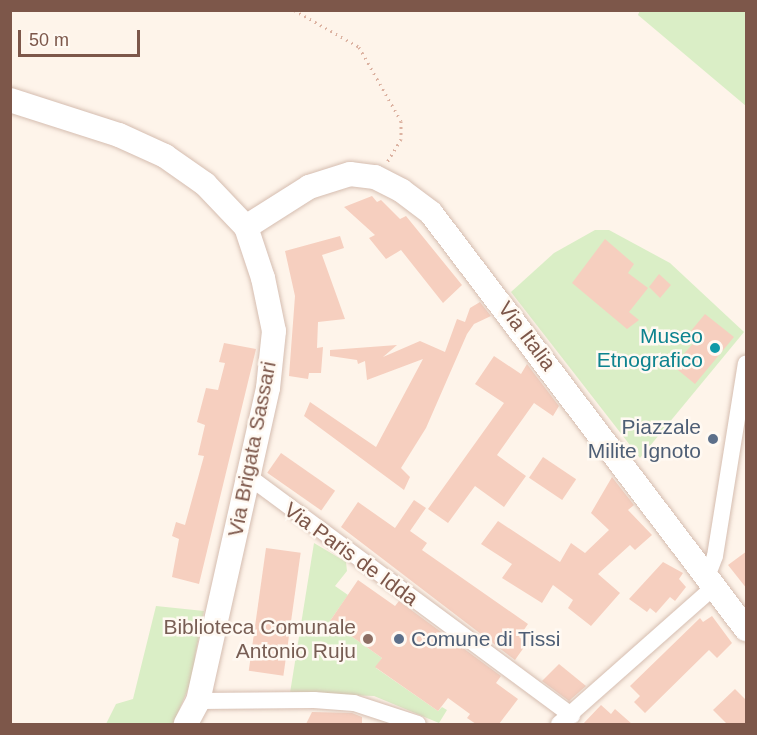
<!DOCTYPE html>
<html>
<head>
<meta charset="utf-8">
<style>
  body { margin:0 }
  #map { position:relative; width:757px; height:735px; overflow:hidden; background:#fef4ea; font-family:Arial,sans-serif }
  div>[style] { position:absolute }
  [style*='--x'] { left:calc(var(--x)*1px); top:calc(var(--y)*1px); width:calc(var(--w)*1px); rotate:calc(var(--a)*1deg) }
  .green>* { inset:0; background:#daeec6 }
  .building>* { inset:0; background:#f6cfbf; transform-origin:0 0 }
  .path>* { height:3px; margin-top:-1.5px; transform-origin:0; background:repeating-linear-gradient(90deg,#dcb2a1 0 1.5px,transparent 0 6px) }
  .roads { filter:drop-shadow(0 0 2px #d5bdb0) drop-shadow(0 0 2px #d5bdb0) }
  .street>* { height:16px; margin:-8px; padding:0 8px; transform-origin:8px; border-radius:8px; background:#fff }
  .secondary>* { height:24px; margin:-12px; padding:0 12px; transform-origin:12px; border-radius:12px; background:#fff }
  .dots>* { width:16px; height:16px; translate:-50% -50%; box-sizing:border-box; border:3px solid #fff9f2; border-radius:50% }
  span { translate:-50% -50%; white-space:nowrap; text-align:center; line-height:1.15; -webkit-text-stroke:5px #fff9f2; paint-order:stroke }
  .street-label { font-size:21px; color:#7d574a }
  .culture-label { font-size:21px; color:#0d838f }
  .right { translate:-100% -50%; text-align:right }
  .service-label { font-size:21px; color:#4e5e75 }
  .left { translate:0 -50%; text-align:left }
  .education-label { font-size:21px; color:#785e54 }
  .frame { position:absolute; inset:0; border:12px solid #7d574a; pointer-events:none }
  .scale { position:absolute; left:18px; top:30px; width:122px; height:27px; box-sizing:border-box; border:3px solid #7d574a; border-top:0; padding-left:8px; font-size:18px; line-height:21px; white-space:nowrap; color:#7d574a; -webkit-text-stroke:4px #fff9f2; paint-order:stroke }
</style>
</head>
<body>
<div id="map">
  <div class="green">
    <div style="clip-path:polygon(640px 10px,746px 11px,746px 106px,638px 15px)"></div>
    <div style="clip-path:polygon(595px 230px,609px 230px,670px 263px,744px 332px,640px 458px,511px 292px,554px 253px)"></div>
    <div style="clip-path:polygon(314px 543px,346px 562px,347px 571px,335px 586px,348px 595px,330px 621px,382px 658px,376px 668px,438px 711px,442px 707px,447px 710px,439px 723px,374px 696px,290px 693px)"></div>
    <div style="clip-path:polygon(156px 606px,204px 611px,195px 656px,198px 666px,173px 724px,106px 724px,116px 704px,133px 699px)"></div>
  </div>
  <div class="building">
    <div style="clip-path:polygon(372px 196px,377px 202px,381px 200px,400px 219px,406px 216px,462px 285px,443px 303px,401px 250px,386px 259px,369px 238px,375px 235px,344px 207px)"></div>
    <div style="clip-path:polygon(340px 236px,344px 248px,322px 255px,345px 319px,318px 322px,317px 348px,323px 347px,321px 373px,309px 373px,308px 379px,289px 376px,295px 296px,285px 251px)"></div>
    <div style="clip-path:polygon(605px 239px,634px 264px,628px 273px,648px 288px,629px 312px,639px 320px,627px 329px,572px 283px)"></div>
    <div style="clip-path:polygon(659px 274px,671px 285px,660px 298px,649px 287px)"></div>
    <div style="clip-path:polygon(480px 302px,491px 316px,474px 324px,467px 334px,426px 428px,401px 468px,410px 477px,404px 490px,304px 416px,310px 402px,376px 447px,423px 359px,367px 380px,365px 361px,358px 364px,357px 360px,330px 356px,330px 350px,397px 345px,383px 357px,420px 341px,445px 352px,457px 319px,465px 322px,470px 308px)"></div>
    <div style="clip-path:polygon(705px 314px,734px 337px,695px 384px,673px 366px,698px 338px,690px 332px)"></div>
    <div style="clip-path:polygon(224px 343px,256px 349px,199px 584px,172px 577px,179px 539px,172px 536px,176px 522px,185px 525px,204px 456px,198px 455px,205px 425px,197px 422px,206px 388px,218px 390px,225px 363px,219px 362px)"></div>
    <div style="clip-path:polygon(494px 356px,521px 374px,527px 364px,559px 406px,553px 416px,534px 403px,497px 455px,526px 476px,504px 507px,475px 486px,448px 523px,428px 509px,504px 403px,475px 384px)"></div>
    <div style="left:281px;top:453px;width:66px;height:24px;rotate:35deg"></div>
    <div style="left:543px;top:457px;width:40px;height:25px;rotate:34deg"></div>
    <div style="clip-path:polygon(612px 477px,634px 505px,628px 510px,652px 535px,635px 550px,630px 545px,598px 574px,620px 593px,591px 626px,568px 608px,573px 600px,553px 585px,542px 603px,502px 578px,512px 564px,481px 544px,498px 521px,560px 562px,571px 543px,585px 553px,609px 530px,591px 513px)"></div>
    <div style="clip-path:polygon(414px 500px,426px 508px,410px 531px,427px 543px,422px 550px,528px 624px,519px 637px,527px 643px,515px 660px,341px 527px,358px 502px,395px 528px)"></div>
    <div style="left:266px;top:548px;width:35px;height:124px;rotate:8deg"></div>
    <div style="clip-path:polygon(747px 551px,747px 589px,728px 565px)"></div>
    <div style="clip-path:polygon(663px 562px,683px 573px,679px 579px,686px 587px,675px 601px,670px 597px,656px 613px,650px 608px,647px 612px,629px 599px)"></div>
    <div style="clip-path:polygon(358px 580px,395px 606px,399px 601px,501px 676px,496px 683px,518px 699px,499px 724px,476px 724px,467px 718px,470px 714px,448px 698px,438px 711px,375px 667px,382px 658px,330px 621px)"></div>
    <div style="clip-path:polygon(712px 616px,732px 643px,717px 658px,709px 650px,645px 713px,634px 702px,640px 696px,630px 686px,700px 618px,703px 622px)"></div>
    <div style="clip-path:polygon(559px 664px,586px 686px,569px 701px,542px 681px)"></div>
    <div style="clip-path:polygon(735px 689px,747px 701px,747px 724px,727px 724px,713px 710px)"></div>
    <div style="clip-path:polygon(601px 705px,611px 714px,615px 709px,632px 724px,583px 724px)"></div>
    <div style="clip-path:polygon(312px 712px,352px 713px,362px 717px,362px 724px,306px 724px)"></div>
  </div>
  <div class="path">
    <div style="--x:294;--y:10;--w:75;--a:29.6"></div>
    <div style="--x:359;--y:47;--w:85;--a:60.4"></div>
    <div style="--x:401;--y:121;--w:18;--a:90"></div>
    <div style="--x:401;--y:139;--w:27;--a:121"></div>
  </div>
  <div class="roads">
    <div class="street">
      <div style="--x:248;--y:476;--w:403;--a:36.5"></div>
      <div style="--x:707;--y:577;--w:22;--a:-69"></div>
      <div style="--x:715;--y:556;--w:195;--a:-80.9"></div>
      <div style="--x:198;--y:701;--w:116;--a:-0.5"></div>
      <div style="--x:314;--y:700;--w:40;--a:4.3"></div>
      <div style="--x:354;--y:703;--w:67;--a:18.2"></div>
      <div style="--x:559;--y:724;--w:207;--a:-41.5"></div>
    </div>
    <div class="secondary">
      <div style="--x:10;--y:100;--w:114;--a:17.8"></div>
      <div style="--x:119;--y:135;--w:51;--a:24.5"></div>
      <div style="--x:165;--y:156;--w:49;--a:35"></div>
      <div style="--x:205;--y:184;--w:59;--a:46.4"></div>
      <div style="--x:246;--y:227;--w:54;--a:71.6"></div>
      <div style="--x:263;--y:278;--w:54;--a:78.3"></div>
      <div style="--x:274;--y:331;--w:57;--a:96"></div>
      <div style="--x:268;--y:388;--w:321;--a:102.6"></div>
      <div style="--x:198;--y:701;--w:26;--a:118"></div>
      <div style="--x:246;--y:227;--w:75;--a:-32.4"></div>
      <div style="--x:309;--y:187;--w:43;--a:-17.6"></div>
      <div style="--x:350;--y:174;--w:25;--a:7"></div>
      <div style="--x:375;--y:177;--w:30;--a:27"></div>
      <div style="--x:402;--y:191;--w:36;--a:37"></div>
      <div style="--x:431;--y:213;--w:522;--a:52.87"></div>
    </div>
  </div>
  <div class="dots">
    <div style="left:715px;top:348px;background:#0f9aa8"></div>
    <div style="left:713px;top:439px;background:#5c6f8a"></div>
    <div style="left:368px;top:639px;background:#8d6e63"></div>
    <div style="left:399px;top:639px;background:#5c6f8a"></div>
  </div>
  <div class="street-label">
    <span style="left:527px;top:336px;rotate:53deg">Via Italia</span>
    <span style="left:252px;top:449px;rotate:-79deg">Via Brigata Sassari</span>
    <span style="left:351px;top:554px;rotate:36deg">Via Paris de Idda</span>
  </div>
  <div class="culture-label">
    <span class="right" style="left:703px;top:348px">Museo<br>Etnografico</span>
  </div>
  <div class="service-label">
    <span class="right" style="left:701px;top:439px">Piazzale<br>Milite Ignoto</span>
    <span class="left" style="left:411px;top:639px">Comune di Tissi</span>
  </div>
  <div class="education-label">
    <span class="right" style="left:356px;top:639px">Biblioteca Comunale<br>Antonio Ruju</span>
  </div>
  <div class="frame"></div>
  <div class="scale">50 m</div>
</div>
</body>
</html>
